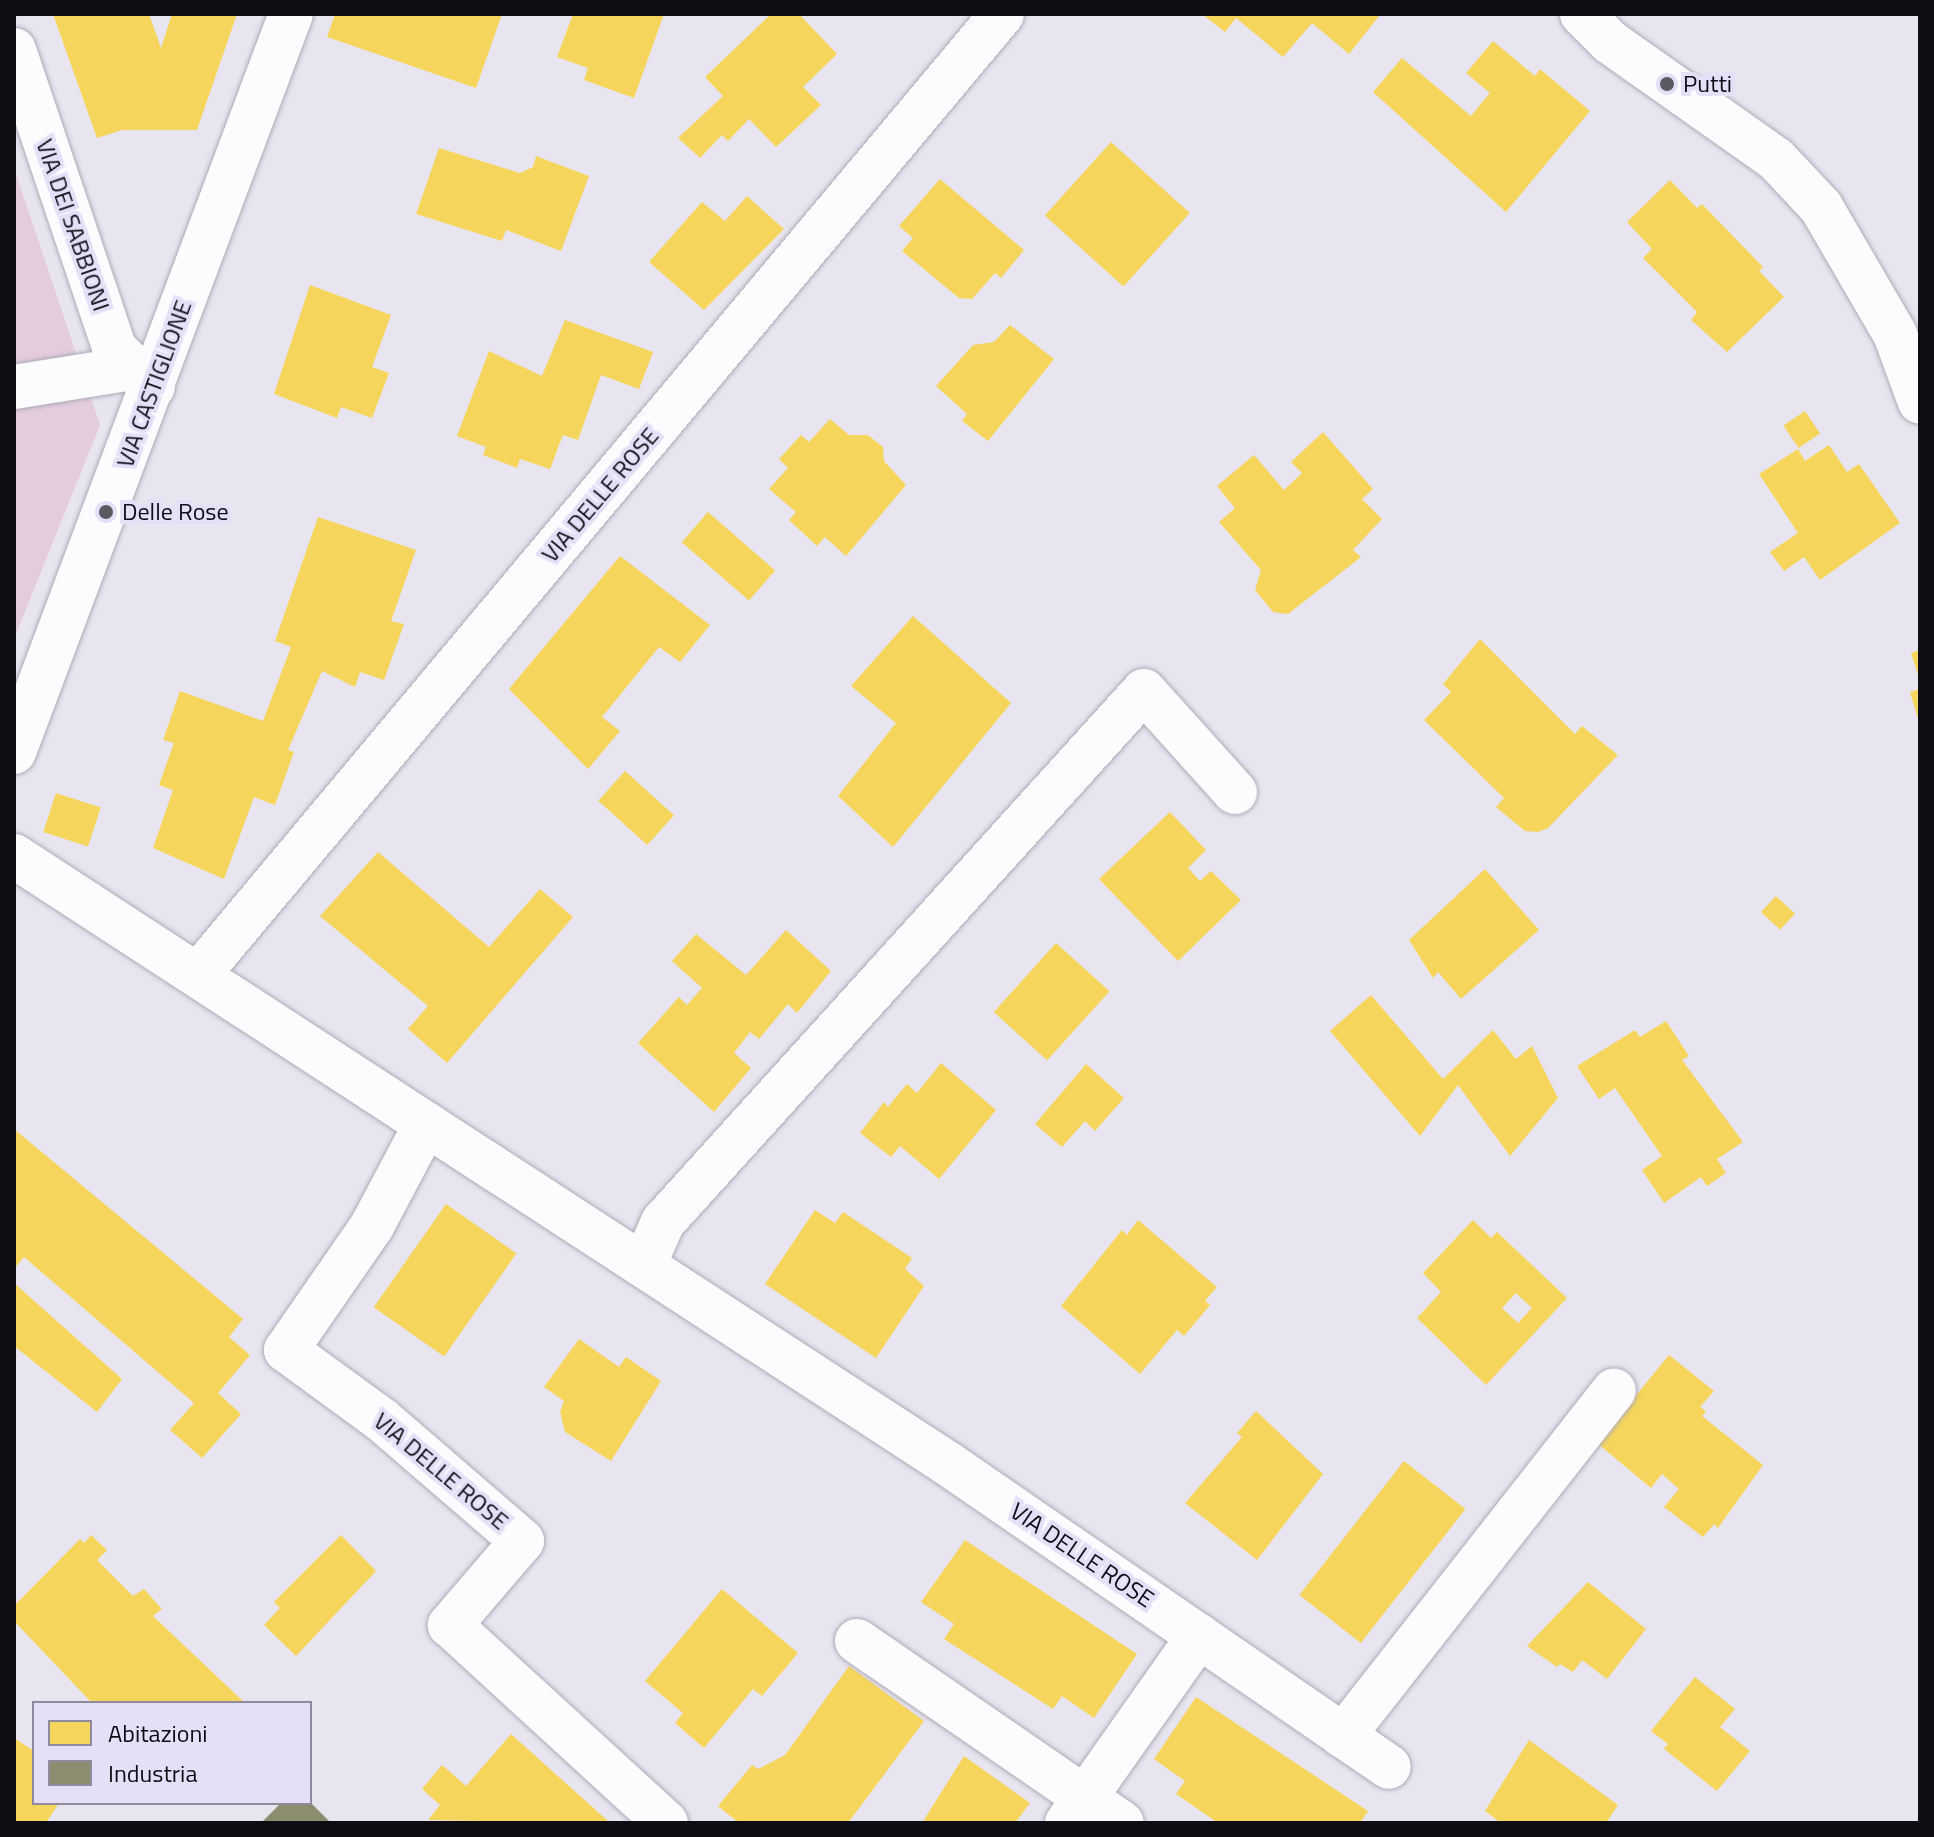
<!DOCTYPE html>
<html>
<head>
<meta charset="utf-8">
<style>
  body { margin:0 }
  #map { position:relative; width:1934px; height:1837px; overflow:hidden; background:#e8e5f1; font-family:"Titillium Web",sans-serif }
  div>[style] { position:absolute }
  [style*='--x'] { left:calc(var(--x)*1px); top:calc(var(--y)*1px); width:calc(var(--w)*1px); rotate:calc(var(--a)*1deg) }
  .green>* { inset:0; background:#e4ccde }
  .homes>* { inset:0; background:#f6d55c; transform-origin:0 0 }
  .industry>* { inset:0; background:#8c8c6e }
  .roads { filter:drop-shadow(0 0 2px #aeacb5) drop-shadow(0 0 2px #aeacb5) }
  .street>* { height:44px; margin:-22px; padding:0 22px; transform-origin:22px; border-radius:22px; background:#fcfbfd }
  .secondary>* { height:44px; margin:-22px; padding:0 22px; transform-origin:22px; border-radius:22px; background:#fcfbfd }
  .dots>* { width:22px; height:22px; translate:-50% -50%; box-sizing:border-box; border:4px solid #e5dff7; border-radius:50% }
  span { translate:-50% -50%; white-space:nowrap; text-align:center; line-height:1.15; -webkit-text-stroke:8px #e5dff7; paint-order:stroke }
  .poi-label { font-size:24px; color:#0f0d14 }
  .left { translate:0 -50%; text-align:left }
  .street-label { font-size:24px; color:#0f0d14 }
  .frame { position:absolute; inset:0; border:16px solid #0f0d14; pointer-events:none }
  .legend { position:absolute; left:32px; top:1701px; width:280px; height:104px; box-sizing:border-box; background:#e5dff7; border:2px solid #8f8b9c; margin:0; padding:10px 14px; list-style:none; font-size:24px; color:#0f0d14 }
  .legend li { display:flex; align-items:center; gap:16px; height:40px }
  .legend b { width:40px; border:2px solid #8f8b9c }
</style>
</head>
<body>
<div id="map">
  <div class="green">
    <div style="clip-path:polygon(14px 168px,100px 425px,14px 639px)"></div>
  </div>
  <div class="homes">
    <div style="clip-path:polygon(53px 14px,149px 14px,161px 48px,172px 14px,237px 14px,197px 130px,122px 130px,97px 138px)"></div>
    <div style="clip-path:polygon(335px 14px,502px 14px,476px 88px,327px 37px)"></div>
    <div style="clip-path:polygon(573px 14px,664px 14px,634px 98px,584px 80px,588px 68px,557px 57px)"></div>
    <div style="clip-path:polygon(771px 14px,799px 14px,837px 54px,803px 87px,821px 105px,776px 147px,749px 119px,728px 141px,722px 135px,700px 158px,678px 138px,723px 96px,705px 77px)"></div>
    <div style="clip-path:polygon(1202px 14px,1376px 14px,1379px 16px,1349px 54px,1312px 23px,1283px 57px,1236px 18px,1225px 32px)"></div>
    <div style="clip-path:polygon(1493px 41px,1535px 76px,1540px 69px,1590px 111px,1506px 212px,1373px 92px,1402px 58px,1471px 116px,1490px 93px,1466px 73px)"></div>
    <div style="left:1111px;top:142px;width:106px;height:99px;rotate:42deg"></div>
    <div style="clip-path:polygon(439px 148px,520px 173px,533px 167px,536px 156px,589px 176px,561px 251px,506px 230px,502px 241px,416px 214px)"></div>
    <div style="clip-path:polygon(940px 179px,1024px 250px,1001px 278px,995px 273px,972px 299px,959px 298px,902px 251px,913px 238px,899px 226px)"></div>
    <div style="clip-path:polygon(1670px 180px,1697px 208px,1702px 204px,1763px 267px,1759px 271px,1784px 297px,1727px 352px,1691px 320px,1697px 312px,1643px 258px,1652px 249px,1627px 222px)"></div>
    <div style="clip-path:polygon(747px 196px,784px 229px,704px 310px,649px 262px,702px 202px,725px 221px)"></div>
    <div style="clip-path:polygon(310px 285px,391px 315px,372px 367px,389px 373px,372px 418px,341px 407px,337px 418px,274px 394px)"></div>
    <div style="clip-path:polygon(565px 320px,653px 352px,639px 389px,601px 375px,578px 440px,563px 435px,550px 469px,520px 459px,517px 468px,483px 455px,486px 447px,457px 436px,489px 351px,542px 376px)"></div>
    <div style="clip-path:polygon(1010px 325px,1054px 359px,988px 441px,962px 421px,967px 414px,936px 386px,973px 345px,994px 342px)"></div>
    <div style="left:1805px;top:411px;width:27px;height:26px;rotate:56deg"></div>
    <div style="clip-path:polygon(830px 419px,849px 435px,868px 435px,883px 447px,884px 461px,906px 485px,846px 556px,825px 537px,817px 546px,789px 520px,796px 512px,769px 489px,788px 468px,779px 459px,801px 435px,809px 442px)"></div>
    <div style="clip-path:polygon(1323px 432px,1373px 489px,1362px 499px,1382px 519px,1353px 550px,1361px 557px,1288px 614px,1273px 612px,1255px 590px,1261px 570px,1219px 522px,1235px 508px,1217px 486px,1254px 455px,1284px 490px,1302px 473px,1291px 462px)"></div>
    <div style="clip-path:polygon(1829px 445px,1847px 472px,1859px 464px,1900px 523px,1820px 580px,1804px 557px,1784px 571px,1770px 552px,1798px 533px,1759px 474px,1798px 449px,1805px 461px)"></div>
    <div style="left:708px;top:512px;width:89px;height:40px;rotate:41deg"></div>
    <div style="clip-path:polygon(318px 517px,416px 550px,391px 621px,404px 624px,384px 680px,360px 672px,355px 687px,322px 671px,288px 750px,294px 752px,275px 805px,254px 797px,224px 879px,153px 848px,173px 790px,159px 785px,174px 743px,163px 740px,180px 691px,263px 721px,291px 647px,275px 641px)"></div>
    <div style="clip-path:polygon(620px 556px,710px 625px,680px 662px,659px 647px,602px 717px,620px 731px,588px 769px,509px 689px)"></div>
    <div style="clip-path:polygon(913px 616px,1011px 703px,893px 847px,838px 796px,896px 723px,851px 686px)"></div>
    <div style="clip-path:polygon(1480px 639px,1575px 734px,1582px 726px,1618px 755px,1548px 828px,1538px 832px,1525px 831px,1496px 807px,1504px 798px,1424px 720px,1451px 692px,1443px 684px)"></div>
    <div style="clip-path:polygon(1920px 650px,1920px 678px,1919px 678px,1911px 653px)"></div>
    <div style="clip-path:polygon(1920px 689px,1920px 722px,1919px 722px,1910px 692px)"></div>
    <div style="left:625px;top:771px;width:66px;height:40px;rotate:42deg"></div>
    <div style="left:56px;top:793px;width:47px;height:41px;rotate:18deg"></div>
    <div style="clip-path:polygon(1170px 812px,1206px 850px,1188px 868px,1200px 881px,1211px 871px,1241px 900px,1178px 961px,1099px 879px)"></div>
    <div style="clip-path:polygon(378px 852px,489px 947px,540px 889px,573px 917px,447px 1063px,408px 1029px,428px 1006px,320px 916px)"></div>
    <div style="clip-path:polygon(1485px 869px,1539px 930px,1461px 999px,1438px 972px,1433px 978px,1409px 940px)"></div>
    <div style="left:1776px;top:896px;width:26px;height:22px;rotate:43deg"></div>
    <div style="clip-path:polygon(786px 930px,831px 971px,797px 1013px,788px 1004px,759px 1039px,750px 1032px,734px 1053px,751px 1068px,714px 1112px,638px 1043px,679px 997px,687px 1005px,702px 988px,672px 961px,696px 934px,746px 975px)"></div>
    <div style="left:1056px;top:943px;width:72px;height:93px;rotate:42deg"></div>
    <div style="clip-path:polygon(1371px 995px,1443px 1079px,1493px 1030px,1516px 1059px,1532px 1046px,1558px 1098px,1510px 1156px,1458px 1085px,1420px 1136px,1330px 1031px)"></div>
    <div style="clip-path:polygon(1666px 1021px,1689px 1056px,1682px 1060px,1743px 1142px,1717px 1159px,1726px 1173px,1707px 1186px,1701px 1177px,1664px 1203px,1642px 1170px,1662px 1156px,1615px 1088px,1599px 1099px,1577px 1066px,1635px 1030px,1640px 1037px)"></div>
    <div style="clip-path:polygon(941px 1063px,996px 1110px,939px 1179px,900px 1146px,891px 1157px,860px 1133px,884px 1102px,888px 1107px,907px 1084px,917px 1093px)"></div>
    <div style="clip-path:polygon(1086px 1064px,1124px 1098px,1095px 1131px,1085px 1121px,1062px 1147px,1035px 1124px)"></div>
    <div style="clip-path:polygon(14px 1129px,243px 1319px,229px 1337px,250px 1355px,218px 1393px,241px 1414px,202px 1458px,170px 1430px,194px 1403px,24px 1257px,14px 1269px)"></div>
    <div style="left:446px;top:1204px;width:86px;height:126px;rotate:35deg"></div>
    <div style="clip-path:polygon(815px 1210px,835px 1223px,843px 1212px,912px 1258px,905px 1269px,924px 1286px,876px 1358px,765px 1284px)"></div>
    <div style="clip-path:polygon(1138px 1220px,1217px 1287px,1205px 1301px,1210px 1305px,1184px 1336px,1177px 1330px,1140px 1374px,1061px 1306px,1122px 1230px,1127px 1235px)"></div>
    <div style="clip-path:polygon(evenodd,1473px 1220px,1491px 1238px,1497px 1232px,1567px 1298px,1486px 1385px,1417px 1318px,1441px 1292px,1423px 1273px,1473px 1220px,1516px 1293px,1532px 1308px,1518px 1323px,1502px 1308px,1516px 1293px)"></div>
    <div style="clip-path:polygon(14px 1283px,122px 1379px,97px 1412px,14px 1346px)"></div>
    <div style="clip-path:polygon(579px 1339px,619px 1367px,626px 1357px,661px 1381px,611px 1461px,565px 1432px,560px 1412px,564px 1401px,544px 1387px)"></div>
    <div style="clip-path:polygon(1669px 1355px,1714px 1391px,1700px 1407px,1706px 1411px,1702px 1416px,1763px 1465px,1718px 1528px,1714px 1524px,1703px 1537px,1664px 1507px,1679px 1489px,1662px 1474px,1651px 1488px,1597px 1443px)"></div>
    <div style="clip-path:polygon(1256px 1411px,1323px 1474px,1257px 1560px,1185px 1503px,1242px 1437px,1237px 1433px)"></div>
    <div style="left:1404px;top:1461px;width:78px;height:170px;rotate:38deg"></div>
    <div style="clip-path:polygon(91px 1535px,107px 1550px,97px 1560px,133px 1596px,144px 1589px,162px 1609px,153px 1616px,245px 1703px,92px 1703px,14px 1621px,14px 1606px,80px 1539px,84px 1543px)"></div>
    <div style="clip-path:polygon(341px 1535px,376px 1571px,296px 1656px,264px 1625px,280px 1608px,274px 1602px)"></div>
    <div style="clip-path:polygon(965px 1540px,1137px 1654px,1094px 1718px,1062px 1696px,1053px 1709px,944px 1639px,954px 1624px,921px 1602px)"></div>
    <div style="clip-path:polygon(1588px 1582px,1646px 1629px,1607px 1679px,1582px 1660px,1573px 1672px,1560px 1664px,1557px 1667px,1527px 1646px)"></div>
    <div style="clip-path:polygon(722px 1589px,798px 1653px,762px 1696px,753px 1689px,704px 1748px,675px 1723px,683px 1713px,645px 1681px)"></div>
    <div style="clip-path:polygon(849px 1666px,924px 1721px,848px 1823px,739px 1823px,718px 1806px,752px 1765px,758px 1769px,785px 1755px)"></div>
    <div style="clip-path:polygon(1695px 1677px,1735px 1709px,1720px 1727px,1750px 1751px,1717px 1791px,1664px 1749px,1668px 1744px,1651px 1731px)"></div>
    <div style="clip-path:polygon(1196px 1697px,1368px 1811px,1360px 1823px,1218px 1823px,1176px 1794px,1185px 1781px,1154px 1759px)"></div>
    <div style="clip-path:polygon(511px 1734px,608px 1821px,606px 1823px,428px 1820px,440px 1805px,422px 1789px,442px 1765px,466px 1786px)"></div>
    <div style="clip-path:polygon(14px 1738px,34px 1751px,34px 1803px,59px 1803px,46px 1823px,14px 1823px)"></div>
    <div style="clip-path:polygon(1529px 1740px,1618px 1805px,1606px 1823px,1501px 1823px,1485px 1811px)"></div>
    <div style="clip-path:polygon(964px 1756px,1030px 1803px,1015px 1823px,922px 1823px)"></div>
  </div>
  <div class="industry">
    <div style="clip-path:polygon(281px 1803px,311px 1803px,331px 1823px,261px 1823px)"></div>
  </div>
  <div class="roads">
    <div class="street">
      <div style="--x:14;--y:387;--w:120;--a:-9.1"></div>
      <div style="--x:14;--y:856;--w:1113;--a:33.05"></div>
      <div style="--x:947;--y:1463;--w:536;--a:34.52"></div>
      <div style="--x:198;--y:975;--w:1253;--a:-50.08"></div>
      <div style="--x:426;--y:1124;--w:115;--a:117.9"></div>
      <div style="--x:372;--y:1226;--w:151;--a:124.7"></div>
      <div style="--x:286;--y:1350;--w:119;--a:36.1"></div>
      <div style="--x:382;--y:1420;--w:185;--a:40.8"></div>
      <div style="--x:522;--y:1541;--w:111;--a:130.6"></div>
      <div style="--x:450;--y:1625;--w:293;--a:42.5"></div>
      <div style="--x:644;--y:1265;--w:47;--a:-66.2"></div>
      <div style="--x:663;--y:1222;--w:716;--a:-47.83"></div>
      <div style="--x:1144;--y:691;--w:136;--a:48"></div>
      <div style="--x:857;--y:1641;--w:321;--a:34.5"></div>
      <div style="--x:1343;--y:1736;--w:439;--a:-51.9"></div>
      <div style="--x:1067;--y:1823;--w:229;--a:-54.8"></div>
    </div>
    <div class="secondary">
      <div style="--x:1582;--y:14;--w:40;--a:45"></div>
      <div style="--x:1610;--y:42;--w:203;--a:35.2"></div>
      <div style="--x:1776;--y:159;--w:66;--a:46.8"></div>
      <div style="--x:1821;--y:207;--w:147;--a:59.8"></div>
      <div style="--x:1895;--y:334;--w:72;--a:69.8"></div>
      <div style="--x:14;--y:50;--w:314;--a:71.4"></div>
      <div style="--x:114;--y:348;--w:55;--a:45"></div>
      <div style="--x:14;--y:752;--w:788;--a:-69.43"></div>
    </div>
  </div>
  <div class="dots">
    <div style="left:1667px;top:84px;background:#5b5961"></div>
    <div style="left:106px;top:512px;background:#5b5961"></div>
  </div>
  <div class="poi-label">
    <span class="left" style="left:1683px;top:84px">Putti</span>
    <span class="left" style="left:122px;top:512px">Delle Rose</span>
  </div>
  <div class="street-label">
    <span style="left:73px;top:225px;rotate:71deg">VIA DEI SABBIONI</span>
    <span style="left:154px;top:384px;rotate:-70deg">VIA CASTIGLIONE</span>
    <span style="left:600px;top:495px;rotate:-50deg">VIA DELLE ROSE</span>
    <span style="left:441px;top:1471px;rotate:40deg">VIA DELLE ROSE</span>
    <span style="left:1082px;top:1555px;rotate:34deg">VIA DELLE ROSE</span>
  </div>
  <div class="frame"></div>
  <ul class="legend">
  <li><b style="height:22px;background:#f6d55c"></b>Abitazioni</li>
  <li><b style="height:22px;background:#8c8c6e"></b>Industria</li>
  </ul>
</div>
</body>
</html>
